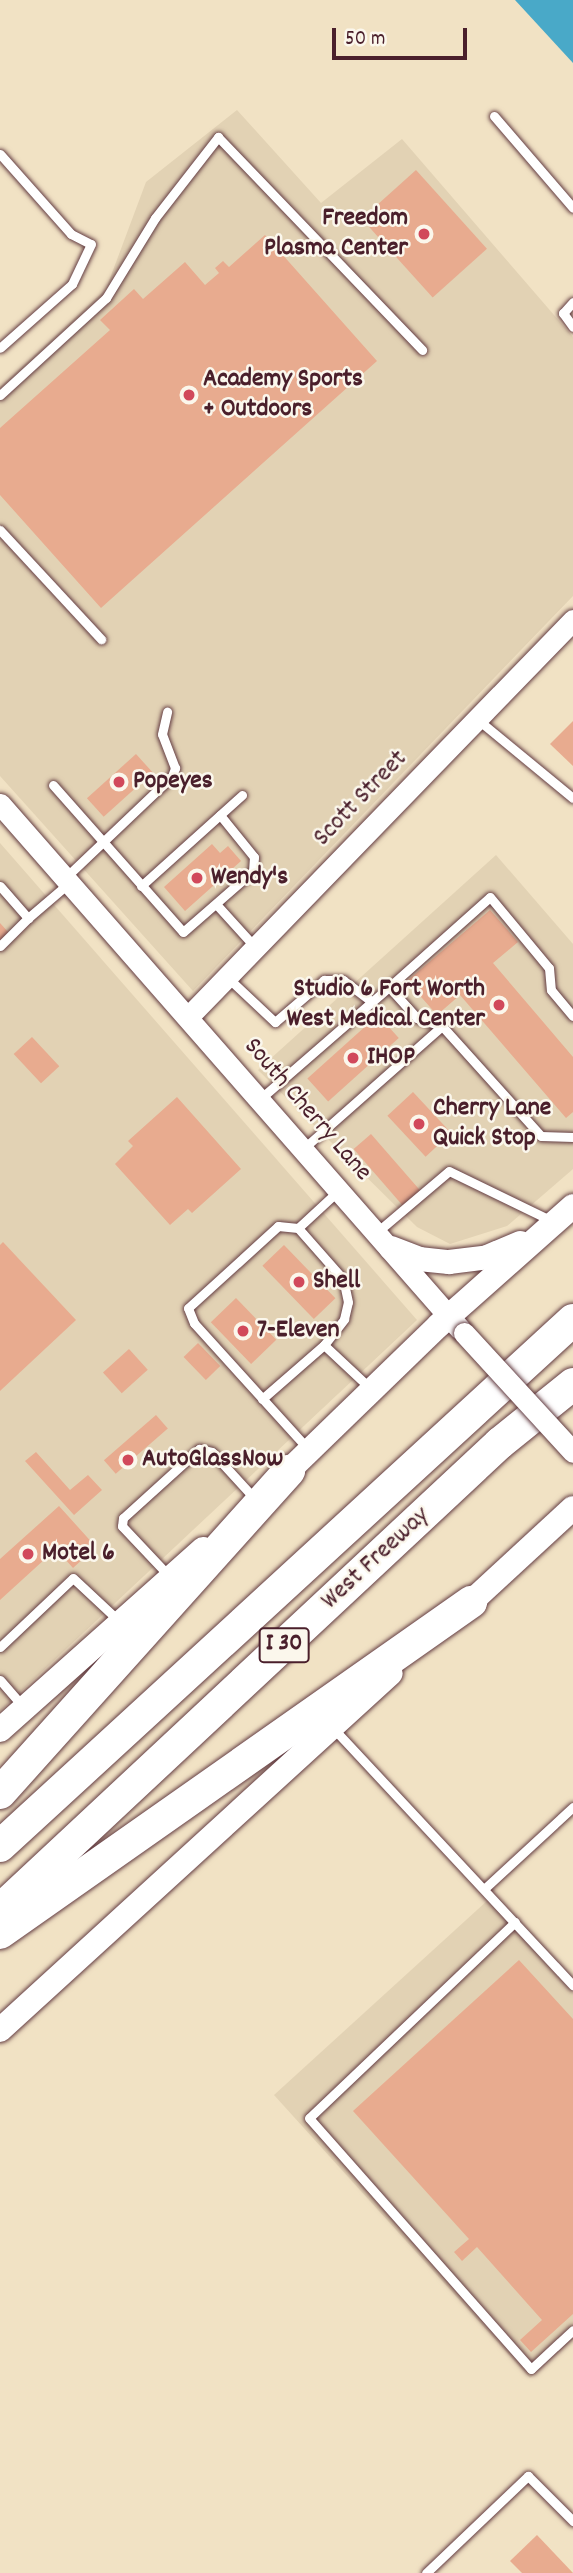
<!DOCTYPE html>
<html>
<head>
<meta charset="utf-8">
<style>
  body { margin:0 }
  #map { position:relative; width:573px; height:2573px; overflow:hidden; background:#f1e2c4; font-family:Dekko,sans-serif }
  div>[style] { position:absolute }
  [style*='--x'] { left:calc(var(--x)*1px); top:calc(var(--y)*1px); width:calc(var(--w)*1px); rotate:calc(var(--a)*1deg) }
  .built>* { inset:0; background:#e2d2b4 }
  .water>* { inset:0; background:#49a9c8 }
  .building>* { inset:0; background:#e8ab8f; transform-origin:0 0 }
  .roads { filter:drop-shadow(0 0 2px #633c42) drop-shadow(0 0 2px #633c42) }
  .service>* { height:9px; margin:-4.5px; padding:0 4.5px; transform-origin:4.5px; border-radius:4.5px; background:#fff }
  .tertiary>* { height:21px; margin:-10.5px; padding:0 10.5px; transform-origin:10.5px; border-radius:10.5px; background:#fff }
  .secondary>* { height:24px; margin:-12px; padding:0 12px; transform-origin:12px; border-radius:12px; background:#fff }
  .motorway>* { height:32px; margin:-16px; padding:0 16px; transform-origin:16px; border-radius:16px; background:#fff }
  .bridges { filter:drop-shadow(0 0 2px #633c42) drop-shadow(0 0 2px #633c42) }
  .tertiary-bridge>* { height:21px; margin:-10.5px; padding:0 10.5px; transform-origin:10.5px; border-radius:10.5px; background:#fff }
  .dots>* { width:19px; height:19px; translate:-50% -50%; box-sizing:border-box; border:4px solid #fbf7ec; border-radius:50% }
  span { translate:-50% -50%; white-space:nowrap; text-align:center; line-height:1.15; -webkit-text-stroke:5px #fbf7ec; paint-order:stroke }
  .shield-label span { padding:2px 5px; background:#fbf7ec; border:2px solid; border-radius:5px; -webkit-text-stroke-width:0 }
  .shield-label { font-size:24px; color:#4a1f2b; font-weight:700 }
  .poi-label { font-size:26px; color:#4a1f2b; font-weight:700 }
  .right { translate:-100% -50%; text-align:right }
  .left { translate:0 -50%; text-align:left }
  .street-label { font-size:26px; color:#4a1f2b }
  .scale { position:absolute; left:332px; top:28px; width:135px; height:32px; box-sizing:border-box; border:4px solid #4a1f2b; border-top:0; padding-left:9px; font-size:21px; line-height:24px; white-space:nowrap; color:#4a1f2b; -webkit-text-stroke:5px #fbf7ec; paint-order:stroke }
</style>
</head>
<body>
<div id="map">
  <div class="built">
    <div style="clip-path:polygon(237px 110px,321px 203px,402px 139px,573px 337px,573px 596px,193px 991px,0 776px,0 387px,106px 289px,146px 182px)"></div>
    <div style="clip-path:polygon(0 843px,417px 1320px,0 1711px)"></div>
    <div style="clip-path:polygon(496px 855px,573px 944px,573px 1169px,507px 1226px,450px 1244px,417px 1227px,258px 1070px)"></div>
    <div style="clip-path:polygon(488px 1900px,573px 1993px,573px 2339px,530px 2378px,274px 2095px)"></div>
  </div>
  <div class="water">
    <div style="clip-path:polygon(515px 0,573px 0,573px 63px)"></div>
  </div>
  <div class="building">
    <div style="left:416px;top:170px;width:106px;height:73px;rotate:48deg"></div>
    <div style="clip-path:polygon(265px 235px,377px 361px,101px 608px,0 495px,0 428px,110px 330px,100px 320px,134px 289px,143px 299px,185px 262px,205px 285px,219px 273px,215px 268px,223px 261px,229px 267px)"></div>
    <div style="clip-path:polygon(573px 721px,573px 766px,550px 744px)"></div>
    <div style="left:136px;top:754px;width:25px;height:66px;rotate:48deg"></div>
    <div style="clip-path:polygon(212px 844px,220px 853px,228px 846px,241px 861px,185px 911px,164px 887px)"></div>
    <div style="clip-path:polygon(490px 910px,518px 942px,493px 963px,573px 1057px,573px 1112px,566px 1118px,460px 995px,437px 1015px,407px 981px)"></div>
    <div style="clip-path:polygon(0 923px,9px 933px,0 941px)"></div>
    <div style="left:378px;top:1015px;width:31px;height:95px;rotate:48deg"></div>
    <div style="left:32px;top:1037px;width:40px;height:25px;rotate:47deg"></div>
    <div style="left:413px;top:1092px;width:56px;height:35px;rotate:47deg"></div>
    <div style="clip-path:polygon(177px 1097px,241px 1169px,192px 1213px,188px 1209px,170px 1225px,115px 1164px,133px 1146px,128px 1141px)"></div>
    <div style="left:371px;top:1134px;width:76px;height:23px;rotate:49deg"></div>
    <div style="clip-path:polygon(3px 1242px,76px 1320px,0 1391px,0 1245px)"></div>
    <div style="left:284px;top:1245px;width:74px;height:30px;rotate:46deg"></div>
    <div style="left:236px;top:1298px;width:58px;height:35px;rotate:46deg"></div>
    <div style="left:198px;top:1343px;width:32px;height:20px;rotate:46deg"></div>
    <div style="left:129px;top:1349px;width:28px;height:35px;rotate:48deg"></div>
    <div style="left:156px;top:1415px;width:18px;height:69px;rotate:49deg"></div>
    <div style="clip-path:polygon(36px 1452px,70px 1490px,88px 1475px,102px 1490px,74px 1515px,25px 1461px)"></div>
    <div style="clip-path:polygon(59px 1506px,96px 1547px,73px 1568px,56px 1549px,0 1600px,0 1559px)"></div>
    <div style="clip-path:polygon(519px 1960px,573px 2019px,573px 2314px,531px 2352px,520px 2340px,542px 2320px,477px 2247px,462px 2261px,454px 2252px,469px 2239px,353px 2111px)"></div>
    <div style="clip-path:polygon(537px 2535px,573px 2573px,522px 2573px,510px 2561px)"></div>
  </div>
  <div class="roads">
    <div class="service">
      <div style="--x:494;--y:116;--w:121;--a:49.3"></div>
      <div style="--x:0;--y:154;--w:107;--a:48.4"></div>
      <div style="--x:71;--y:234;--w:22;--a:27"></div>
      <div style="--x:91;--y:244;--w:44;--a:115.4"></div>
      <div style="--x:72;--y:284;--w:96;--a:138.4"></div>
      <div style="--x:573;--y:302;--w:15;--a:132"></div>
      <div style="--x:563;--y:313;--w:17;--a:54"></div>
      <div style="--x:0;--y:395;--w:144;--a:-42.5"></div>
      <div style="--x:106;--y:298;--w:94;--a:-58.5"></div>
      <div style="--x:155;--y:218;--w:103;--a:-52.1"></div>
      <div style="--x:218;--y:137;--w:295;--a:46.2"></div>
      <div style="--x:0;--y:530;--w:149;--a:47.2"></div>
      <div style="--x:477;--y:719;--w:124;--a:39.5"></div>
      <div style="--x:53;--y:785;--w:196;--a:48.5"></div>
      <div style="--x:183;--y:932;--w:93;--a:-41.1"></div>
      <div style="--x:253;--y:871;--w:14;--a:-86"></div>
      <div style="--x:254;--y:857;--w:54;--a:-129"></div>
      <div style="--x:65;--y:878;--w:148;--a:-43.6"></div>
      <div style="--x:172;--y:776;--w:9;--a:-69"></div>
      <div style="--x:175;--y:768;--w:36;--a:-111"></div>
      <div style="--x:162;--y:734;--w:23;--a:-77"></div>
      <div style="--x:0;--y:886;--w:43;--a:48.8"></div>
      <div style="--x:28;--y:918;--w:54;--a:-40.5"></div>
      <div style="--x:141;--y:886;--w:136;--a:-42"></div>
      <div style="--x:216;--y:904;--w:58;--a:47.8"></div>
      <div style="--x:0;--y:946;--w:40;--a:-45"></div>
      <div style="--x:227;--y:977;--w:66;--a:43.2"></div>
      <div style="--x:275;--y:1022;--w:65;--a:-40.6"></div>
      <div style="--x:324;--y:980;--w:19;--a:0"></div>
      <div style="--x:343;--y:980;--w:36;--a:37"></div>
      <div style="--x:389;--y:987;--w:135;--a:-41.7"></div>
      <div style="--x:490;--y:897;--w:92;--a:50.3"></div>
      <div style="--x:549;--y:968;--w:22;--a:85"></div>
      <div style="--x:551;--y:990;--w:34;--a:50"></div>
      <div style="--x:260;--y:1099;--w:171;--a:-41"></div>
      <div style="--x:389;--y:987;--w:42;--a:47.9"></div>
      <div style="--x:417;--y:1018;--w:26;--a:18"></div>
      <div style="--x:442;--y:1026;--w:148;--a:48"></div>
      <div style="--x:541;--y:1136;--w:32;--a:2"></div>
      <div style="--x:304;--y:1148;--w:184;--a:-41.5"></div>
      <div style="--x:377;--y:1232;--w:94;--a:-40.3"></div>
      <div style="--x:449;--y:1171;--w:114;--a:25.9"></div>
      <div style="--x:324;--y:1345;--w:64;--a:43.1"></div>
      <div style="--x:262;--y:1399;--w:82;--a:-41.1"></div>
      <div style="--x:324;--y:1345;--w:33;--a:-52"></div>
      <div style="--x:344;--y:1319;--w:17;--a:-77"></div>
      <div style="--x:348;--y:1302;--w:24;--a:-102"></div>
      <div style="--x:343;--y:1279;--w:68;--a:-131.4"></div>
      <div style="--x:309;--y:1450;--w:171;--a:-132.2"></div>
      <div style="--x:194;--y:1323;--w:16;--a:-112"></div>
      <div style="--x:188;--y:1308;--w:122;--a:-42.3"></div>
      <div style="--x:278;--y:1226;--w:20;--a:6"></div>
      <div style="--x:298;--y:1228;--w:56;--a:-42.8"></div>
      <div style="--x:170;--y:1577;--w:70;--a:-133.3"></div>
      <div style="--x:122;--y:1526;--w:8;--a:-83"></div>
      <div style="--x:123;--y:1518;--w:103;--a:-42.2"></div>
      <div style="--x:199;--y:1449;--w:13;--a:13"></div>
      <div style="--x:212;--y:1452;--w:65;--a:47.5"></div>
      <div style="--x:0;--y:1647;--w:100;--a:-43.4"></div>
      <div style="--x:73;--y:1578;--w:63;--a:43.1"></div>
      <div style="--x:0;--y:1680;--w:37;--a:49"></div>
      <div style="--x:333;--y:1728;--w:352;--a:47"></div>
      <div style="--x:484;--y:1889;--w:121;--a:-42.7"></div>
      <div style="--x:515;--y:1922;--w:284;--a:136.4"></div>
      <div style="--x:309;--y:2118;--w:335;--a:48.5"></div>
      <div style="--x:531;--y:2369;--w:57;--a:-42.9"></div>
      <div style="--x:426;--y:2573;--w:141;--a:-43.6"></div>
      <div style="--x:528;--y:2476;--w:64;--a:45"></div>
    </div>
    <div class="tertiary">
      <div style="--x:0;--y:804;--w:698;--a:48.78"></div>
      <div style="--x:188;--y:1017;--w:553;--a:-45.88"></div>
    </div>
    <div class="secondary">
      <div style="--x:391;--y:1248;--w:30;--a:21"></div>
      <div style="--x:419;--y:1259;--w:30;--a:6"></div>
      <div style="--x:449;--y:1262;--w:38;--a:-7"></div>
      <div style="--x:487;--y:1257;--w:36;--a:-23"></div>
      <div style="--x:277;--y:1482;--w:226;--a:-44.1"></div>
      <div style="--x:439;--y:1325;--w:179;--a:-41.6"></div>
      <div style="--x:458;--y:1614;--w:156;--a:-42.7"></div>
      <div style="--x:0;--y:1730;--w:272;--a:-41.7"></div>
      <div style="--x:0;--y:2030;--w:529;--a:-42.4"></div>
    </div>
    <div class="motorway">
      <div style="--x:0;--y:1793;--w:433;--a:-48.1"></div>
      <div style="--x:0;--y:1846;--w:778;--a:-42.55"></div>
      <div style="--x:0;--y:1910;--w:684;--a:-43.05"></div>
      <div style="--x:500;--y:1443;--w:94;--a:-38.9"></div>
      <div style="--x:0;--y:1933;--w:576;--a:-35.1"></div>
    </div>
  </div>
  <div class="bridges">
    <div class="tertiary-bridge">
      <div style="--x:464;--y:1333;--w:161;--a:47.5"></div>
    </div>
  </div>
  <div class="dots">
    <div style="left:424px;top:234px;background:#d1495b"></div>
    <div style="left:189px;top:395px;background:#d1495b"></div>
    <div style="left:119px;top:782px;background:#d1495b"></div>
    <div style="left:197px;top:878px;background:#d1495b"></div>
    <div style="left:499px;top:1005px;background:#d1495b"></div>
    <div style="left:353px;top:1058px;background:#d1495b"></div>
    <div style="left:419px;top:1124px;background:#d1495b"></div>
    <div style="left:299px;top:1282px;background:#d1495b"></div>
    <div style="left:243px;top:1331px;background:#d1495b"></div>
    <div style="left:128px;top:1460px;background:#d1495b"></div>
    <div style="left:28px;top:1554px;background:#d1495b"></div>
  </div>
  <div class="shield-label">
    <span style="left:284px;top:1645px">I 30</span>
  </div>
  <div class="poi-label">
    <span class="right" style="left:408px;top:234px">Freedom<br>Plasma Center</span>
    <span class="left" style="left:203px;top:395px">Academy Sports<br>+ Outdoors</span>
    <span class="left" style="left:133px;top:782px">Popeyes</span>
    <span class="left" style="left:211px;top:878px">Wendy's</span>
    <span class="right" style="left:485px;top:1005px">Studio 6 Fort Worth<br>West Medical Center</span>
    <span class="left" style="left:367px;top:1058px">IHOP</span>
    <span class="left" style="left:433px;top:1124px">Cherry Lane<br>Quick Stop</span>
    <span class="left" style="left:313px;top:1282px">Shell</span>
    <span class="left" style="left:257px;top:1331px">7-Eleven</span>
    <span class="left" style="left:142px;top:1460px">AutoGlassNow</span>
    <span class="left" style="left:42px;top:1554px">Motel 6</span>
  </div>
  <div class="street-label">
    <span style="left:361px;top:799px;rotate:-46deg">Scott Street</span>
    <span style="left:307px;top:1110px;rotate:49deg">South Cherry Lane</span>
    <span style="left:376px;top:1559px;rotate:-43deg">West Freeway</span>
  </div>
  <div class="scale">50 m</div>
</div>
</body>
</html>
